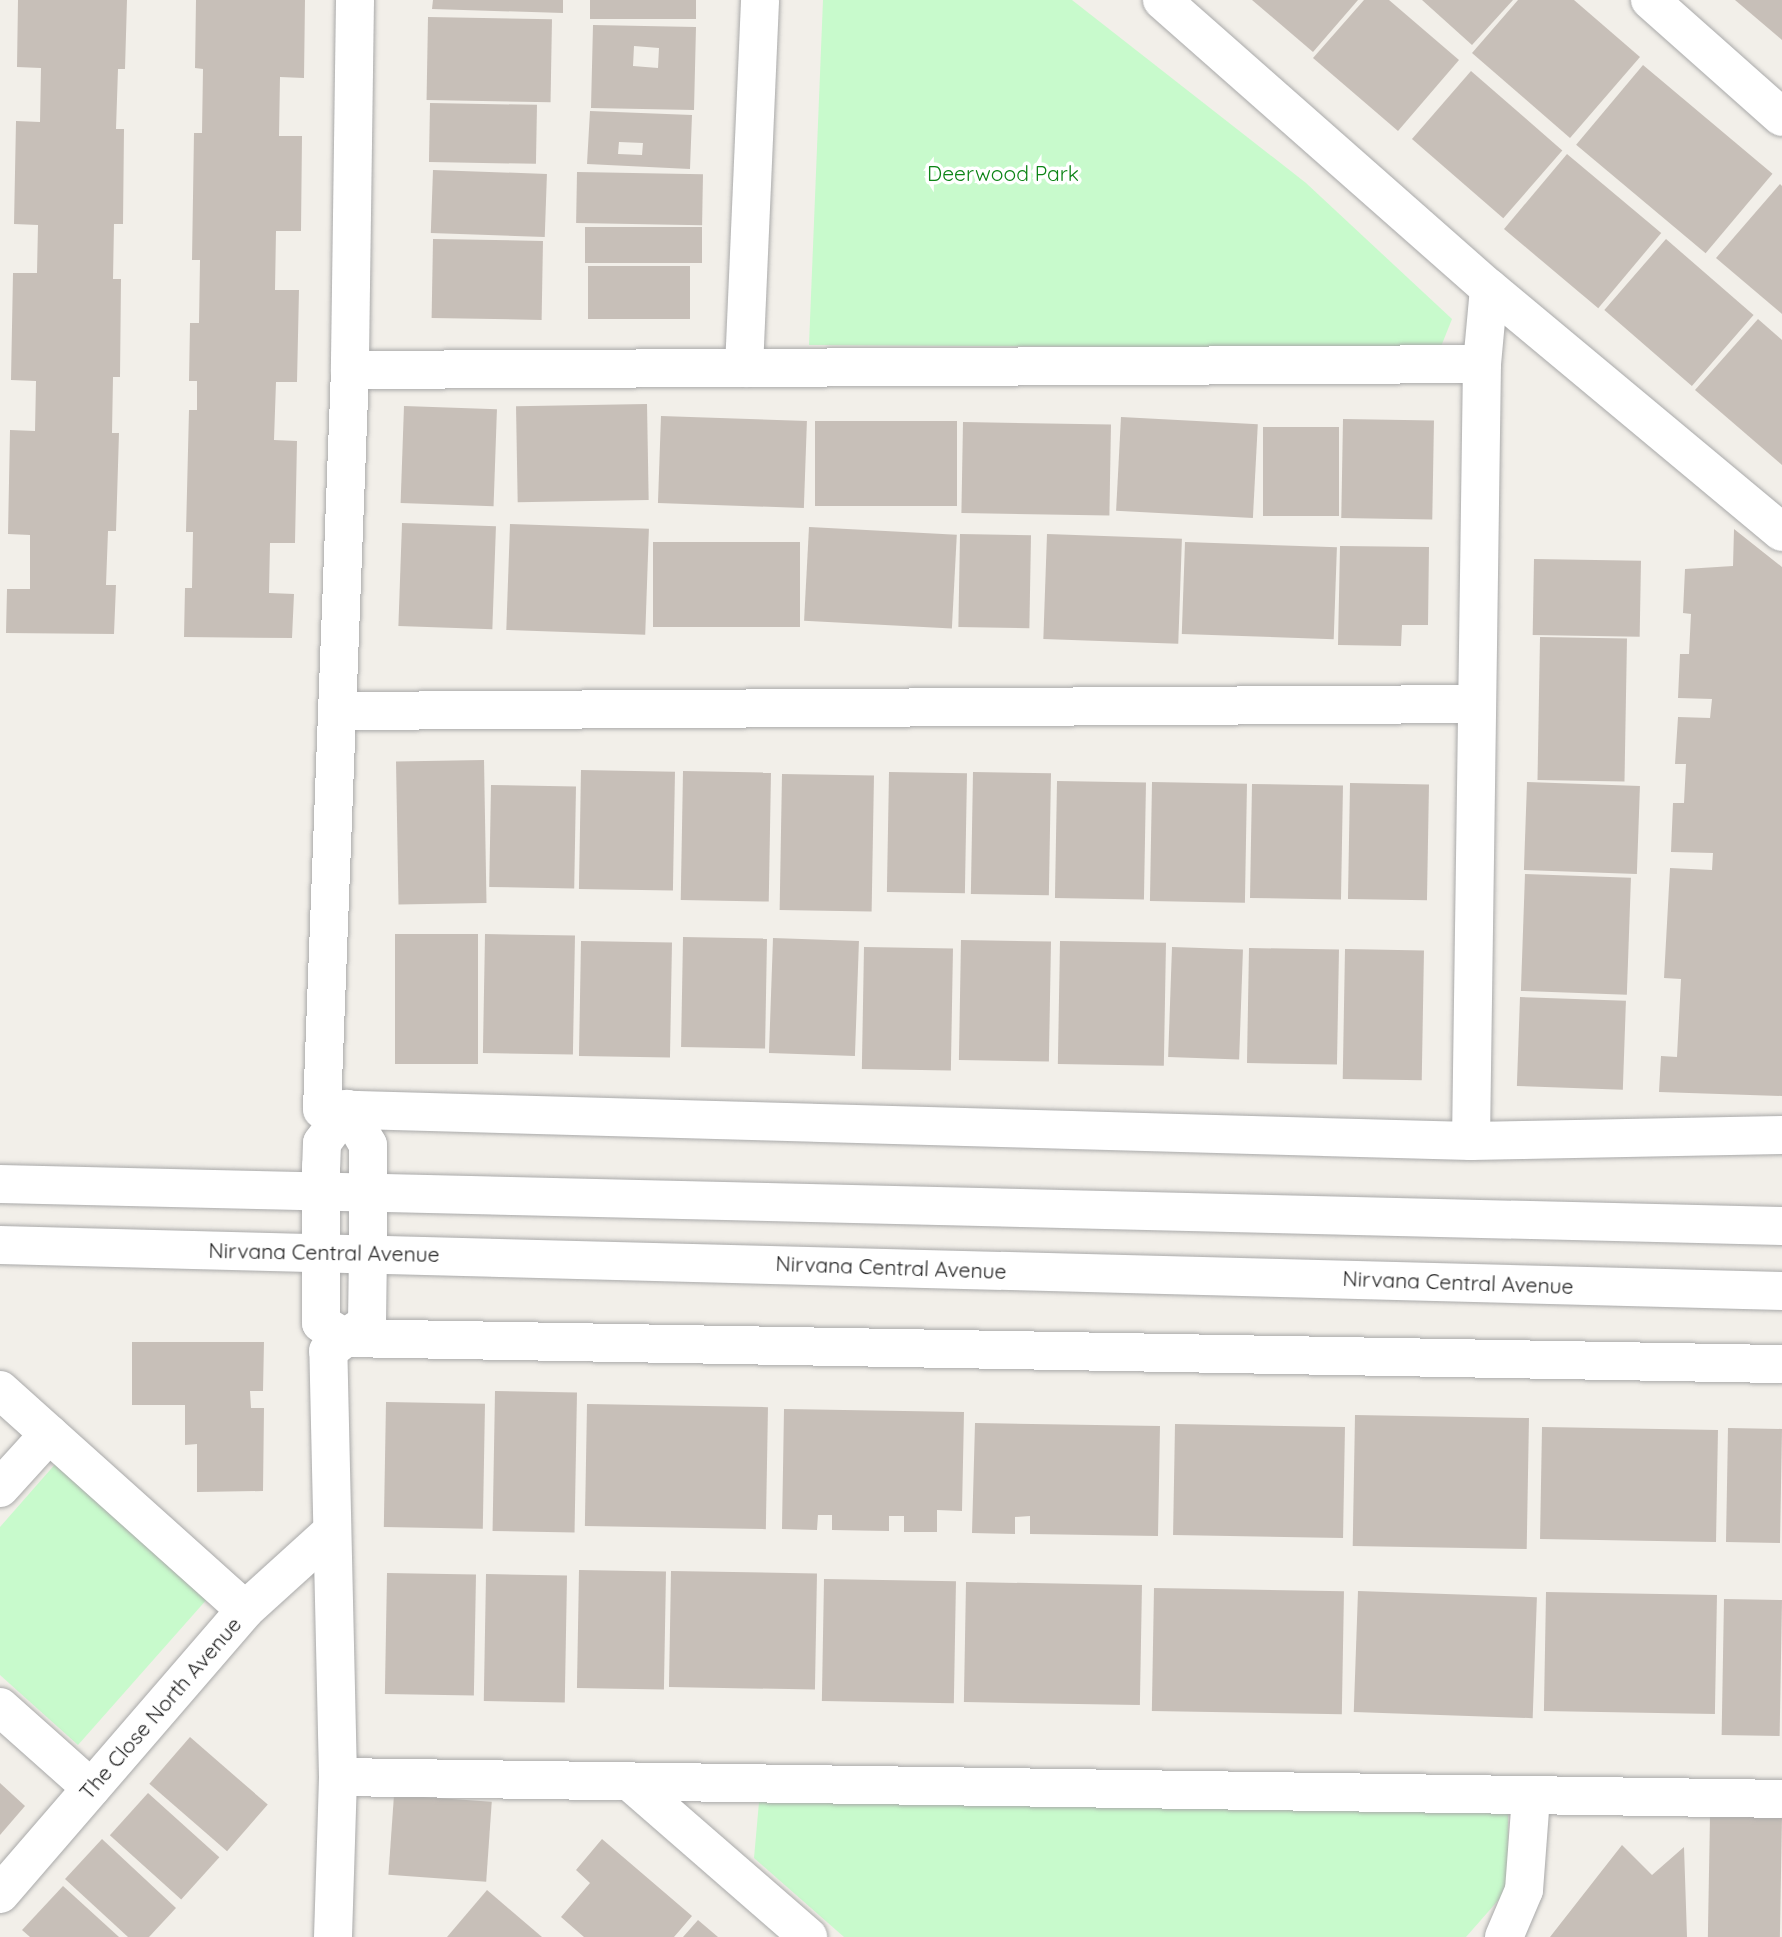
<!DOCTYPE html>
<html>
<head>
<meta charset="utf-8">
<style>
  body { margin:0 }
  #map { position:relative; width:1782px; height:1937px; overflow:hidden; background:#f2efe9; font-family:Quicksand,sans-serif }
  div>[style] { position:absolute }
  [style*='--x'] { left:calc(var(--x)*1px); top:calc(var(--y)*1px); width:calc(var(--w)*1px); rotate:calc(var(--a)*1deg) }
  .park>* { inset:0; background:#c8facc }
  .building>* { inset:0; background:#c7bfb8; transform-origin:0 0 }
  .roads { filter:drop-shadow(0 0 2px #a9a9a9) drop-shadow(0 0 2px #a9a9a9) }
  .minor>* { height:38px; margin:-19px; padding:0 19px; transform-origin:19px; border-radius:19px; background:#fff }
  span { translate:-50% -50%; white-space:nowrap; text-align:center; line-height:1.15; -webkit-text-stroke:7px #fff; paint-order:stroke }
  .park-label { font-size:21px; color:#0c8416 }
  .street-label { font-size:21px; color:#222 }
</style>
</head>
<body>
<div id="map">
  <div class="park">
    <div style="clip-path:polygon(823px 0,1072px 0,1306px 183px,1452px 319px,1440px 349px,809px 345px)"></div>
    <div style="clip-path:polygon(57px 1462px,208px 1598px,78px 1745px,0 1675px,0 1527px)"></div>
    <div style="clip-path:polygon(760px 1791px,1508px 1810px,1509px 1888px,1466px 1937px,844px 1937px,754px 1858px)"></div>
  </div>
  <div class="building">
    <div style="clip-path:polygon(18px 0,127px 0,125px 69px,118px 69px,116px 129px,124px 129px,123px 224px,114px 224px,113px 279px,121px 279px,120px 377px,113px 377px,112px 433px,119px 433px,116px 531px,108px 531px,106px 585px,116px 585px,114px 634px,6px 633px,7px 589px,30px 589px,30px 535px,8px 534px,10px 430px,35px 431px,36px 381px,11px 380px,13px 273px,37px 273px,38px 225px,14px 224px,16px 121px,40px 122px,41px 68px,17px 67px)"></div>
    <div style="clip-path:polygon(196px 0,305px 0,304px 78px,280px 77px,279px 136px,302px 136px,301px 231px,276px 231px,275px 290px,299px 290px,297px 382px,276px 382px,274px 440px,297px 441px,295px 543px,270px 543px,269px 593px,294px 594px,292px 638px,184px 637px,185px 588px,192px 588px,193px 532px,186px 532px,189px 410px,197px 410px,197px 381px,189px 381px,190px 323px,199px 323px,200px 260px,192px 260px,194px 133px,202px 133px,203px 69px,195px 68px)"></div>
    <div style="clip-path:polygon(433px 0,563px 0,563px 13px,432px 9px)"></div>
    <div style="left:590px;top:0;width:106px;height:19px"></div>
    <div style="clip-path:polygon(1252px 0,1358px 0,1313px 52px)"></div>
    <div style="clip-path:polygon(1364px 0,1389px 0,1459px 60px,1398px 131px,1313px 58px)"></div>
    <div style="clip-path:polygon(1422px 0,1513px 0,1472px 45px)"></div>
    <div style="clip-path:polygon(1518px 0,1574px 0,1640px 57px,1570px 138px,1472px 53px)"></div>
    <div style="clip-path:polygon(1735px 0,1782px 0,1782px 40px)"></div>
    <div style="left:428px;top:17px;width:124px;height:83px;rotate:1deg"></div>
    <div style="clip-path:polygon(evenodd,593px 25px,696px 27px,694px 110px,591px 108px,593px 25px,634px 46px,659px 48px,658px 68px,633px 66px,634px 46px)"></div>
    <div style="left:1643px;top:65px;width:169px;height:104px;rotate:40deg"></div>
    <div style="left:1471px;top:71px;width:121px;height:90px;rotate:41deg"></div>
    <div style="left:430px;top:103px;width:107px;height:59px;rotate:1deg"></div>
    <div style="clip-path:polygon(evenodd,590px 111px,692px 115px,690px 169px,587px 164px,590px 111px,619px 142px,643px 143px,642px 155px,618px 154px,619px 142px)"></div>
    <div style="left:1567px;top:154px;width:123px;height:98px;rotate:40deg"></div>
    <div style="left:433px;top:170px;width:114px;height:63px;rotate:2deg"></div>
    <div style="left:577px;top:172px;width:126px;height:51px;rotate:1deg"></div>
    <div style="clip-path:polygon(1780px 184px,1782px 186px,1782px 314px,1716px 258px)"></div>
    <div style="left:585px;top:227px;width:117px;height:36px"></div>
    <div style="left:433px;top:239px;width:110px;height:79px;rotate:1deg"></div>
    <div style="left:1666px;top:239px;width:116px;height:94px;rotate:41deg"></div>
    <div style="left:588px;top:266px;width:102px;height:53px"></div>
    <div style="clip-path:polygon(1758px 319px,1782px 340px,1782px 465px,1695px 390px)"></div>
    <div style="left:647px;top:404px;width:96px;height:131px;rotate:89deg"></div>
    <div style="left:404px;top:406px;width:93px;height:97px;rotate:2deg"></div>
    <div style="left:661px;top:416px;width:146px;height:87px;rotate:2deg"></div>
    <div style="left:1121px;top:417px;width:137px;height:94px;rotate:3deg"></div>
    <div style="left:1343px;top:419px;width:91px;height:99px;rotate:1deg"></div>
    <div style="left:957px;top:421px;width:85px;height:142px;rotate:90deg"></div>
    <div style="left:963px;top:422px;width:148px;height:91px;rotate:1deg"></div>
    <div style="left:1263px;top:427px;width:76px;height:89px"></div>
    <div style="left:402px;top:523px;width:94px;height:103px;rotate:2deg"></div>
    <div style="left:510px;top:524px;width:139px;height:106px;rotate:2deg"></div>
    <div style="left:809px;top:527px;width:148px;height:94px;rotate:3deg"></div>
    <div style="clip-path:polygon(1734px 529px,1782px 567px,1782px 1096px,1659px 1092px,1661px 1056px,1677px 1057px,1681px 979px,1664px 978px,1670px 868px,1712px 870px,1713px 853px,1671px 852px,1673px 803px,1684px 803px,1686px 764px,1675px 764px,1678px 717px,1710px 718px,1712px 699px,1678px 698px,1680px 654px,1689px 654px,1691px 614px,1683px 613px,1685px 569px,1733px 566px)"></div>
    <div style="left:960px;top:534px;width:71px;height:93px;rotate:1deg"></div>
    <div style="left:1047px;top:534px;width:135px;height:105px;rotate:2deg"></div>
    <div style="left:653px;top:542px;width:147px;height:85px"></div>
    <div style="left:1185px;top:542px;width:152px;height:92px;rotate:2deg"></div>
    <div style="clip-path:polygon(1340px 546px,1429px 547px,1428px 625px,1402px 625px,1401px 646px,1338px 645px)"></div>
    <div style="left:1534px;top:559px;width:107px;height:76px;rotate:1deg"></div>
    <div style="left:1540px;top:637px;width:87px;height:143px;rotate:1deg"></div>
    <div style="left:484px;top:760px;width:143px;height:88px;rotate:89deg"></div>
    <div style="left:581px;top:770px;width:94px;height:119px;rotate:1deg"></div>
    <div style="left:683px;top:771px;width:88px;height:129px;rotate:1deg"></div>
    <div style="left:889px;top:772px;width:78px;height:120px;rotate:1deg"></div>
    <div style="left:973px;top:772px;width:78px;height:122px;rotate:1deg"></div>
    <div style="left:782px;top:774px;width:92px;height:136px;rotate:1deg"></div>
    <div style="left:1057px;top:781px;width:89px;height:117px;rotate:1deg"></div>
    <div style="left:1152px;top:782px;width:95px;height:119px;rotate:1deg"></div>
    <div style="left:1527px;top:782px;width:113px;height:88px;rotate:2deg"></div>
    <div style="left:1350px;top:783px;width:79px;height:116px;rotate:1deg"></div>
    <div style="left:1252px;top:784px;width:91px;height:114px;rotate:1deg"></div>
    <div style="left:491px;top:785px;width:85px;height:102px;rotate:1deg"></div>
    <div style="left:1525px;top:874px;width:106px;height:117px;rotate:2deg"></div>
    <div style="left:478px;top:934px;width:130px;height:83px;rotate:90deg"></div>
    <div style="left:485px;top:934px;width:90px;height:119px;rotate:1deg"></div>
    <div style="left:683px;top:937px;width:84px;height:110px;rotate:1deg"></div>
    <div style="left:773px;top:938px;width:86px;height:115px;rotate:2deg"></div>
    <div style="left:961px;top:940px;width:90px;height:120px;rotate:1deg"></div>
    <div style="left:581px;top:941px;width:91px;height:115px;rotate:1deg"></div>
    <div style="left:1060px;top:941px;width:106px;height:123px;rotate:1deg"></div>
    <div style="left:864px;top:947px;width:89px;height:122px;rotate:1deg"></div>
    <div style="left:1172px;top:947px;width:71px;height:110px;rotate:2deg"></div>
    <div style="left:1249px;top:948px;width:90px;height:115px;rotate:1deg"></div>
    <div style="left:1345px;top:949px;width:79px;height:130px;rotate:1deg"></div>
    <div style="left:1520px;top:997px;width:106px;height:89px;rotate:2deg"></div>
    <div style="clip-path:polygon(132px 1342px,264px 1342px,263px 1391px,250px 1391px,251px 1408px,264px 1408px,263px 1491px,197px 1492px,197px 1444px,185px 1445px,185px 1405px,132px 1405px)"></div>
    <div style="left:495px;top:1391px;width:82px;height:140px;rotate:1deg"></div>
    <div style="left:386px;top:1402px;width:99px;height:125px;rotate:1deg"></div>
    <div style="left:587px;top:1404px;width:181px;height:122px;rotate:1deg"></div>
    <div style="clip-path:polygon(784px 1409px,964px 1412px,962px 1511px,937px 1510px,937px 1532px,904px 1532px,904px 1516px,889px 1516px,889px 1531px,832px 1530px,832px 1515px,818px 1515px,817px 1530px,782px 1529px)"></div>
    <div style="left:1355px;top:1415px;width:174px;height:131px;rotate:1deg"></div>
    <div style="clip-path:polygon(975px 1423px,1160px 1426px,1158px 1536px,1030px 1534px,1030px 1516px,1015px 1517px,1015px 1534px,972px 1533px)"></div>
    <div style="left:1175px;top:1424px;width:170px;height:111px;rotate:1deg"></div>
    <div style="left:1542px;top:1427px;width:176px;height:112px;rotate:1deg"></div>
    <div style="left:1728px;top:1428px;width:54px;height:114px;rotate:1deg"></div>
    <div style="left:579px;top:1570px;width:87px;height:118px;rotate:1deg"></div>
    <div style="left:671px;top:1571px;width:146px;height:116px;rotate:1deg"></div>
    <div style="left:387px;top:1573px;width:89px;height:121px;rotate:1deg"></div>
    <div style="left:486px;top:1574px;width:81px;height:127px;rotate:1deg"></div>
    <div style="left:824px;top:1579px;width:132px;height:122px;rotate:1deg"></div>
    <div style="left:966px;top:1582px;width:176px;height:120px;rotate:1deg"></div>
    <div style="left:1154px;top:1588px;width:190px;height:123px;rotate:1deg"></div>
    <div style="left:1358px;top:1591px;width:179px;height:121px;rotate:2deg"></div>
    <div style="left:1546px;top:1592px;width:171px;height:119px;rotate:1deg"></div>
    <div style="left:1724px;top:1599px;width:58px;height:136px;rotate:1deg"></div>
    <div style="left:190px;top:1737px;width:103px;height:62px;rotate:41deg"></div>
    <div style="clip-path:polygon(0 1783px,25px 1806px,0 1835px)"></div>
    <div style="left:148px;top:1793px;width:96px;height:57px;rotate:42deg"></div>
    <div style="left:394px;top:1795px;width:98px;height:80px;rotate:4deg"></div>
    <div style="left:1710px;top:1815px;width:72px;height:122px;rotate:1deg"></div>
    <div style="clip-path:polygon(102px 1839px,176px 1908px,149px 1937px,128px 1937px,65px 1879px)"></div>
    <div style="clip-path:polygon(602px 1839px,692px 1916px,674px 1937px,584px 1937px,561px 1917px,590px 1883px,576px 1870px)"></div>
    <div style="clip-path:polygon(1622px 1845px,1652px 1875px,1684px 1847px,1687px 1937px,1550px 1937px)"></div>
    <div style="clip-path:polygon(63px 1886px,119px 1937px,30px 1937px,22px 1930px)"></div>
    <div style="clip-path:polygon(487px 1890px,542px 1937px,447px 1937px)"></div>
    <div style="clip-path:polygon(698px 1920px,718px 1937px,683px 1937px)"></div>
  </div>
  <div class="roads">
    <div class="minor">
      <div style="--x:355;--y:0;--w:370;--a:90.8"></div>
      <div style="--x:350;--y:370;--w:740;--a:92.17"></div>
      <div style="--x:322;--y:1109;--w:1149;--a:1.6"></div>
      <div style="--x:1471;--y:1141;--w:311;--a:-1.1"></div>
      <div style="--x:1162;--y:0;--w:436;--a:41.4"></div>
      <div style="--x:1489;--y:288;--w:381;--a:39.8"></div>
      <div style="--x:1650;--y:0;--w:176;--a:41.6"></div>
      <div style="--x:744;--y:368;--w:368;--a:-87.5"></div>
      <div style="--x:350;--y:370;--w:1132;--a:-0.3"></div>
      <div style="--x:338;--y:711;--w:1139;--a:-0.35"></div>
      <div style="--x:1471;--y:1141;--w:777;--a:-89.19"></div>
      <div style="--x:1482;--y:364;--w:76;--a:-84.7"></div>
      <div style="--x:0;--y:1184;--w:1782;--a:1.35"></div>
      <div style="--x:0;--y:1245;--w:1783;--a:1.48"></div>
      <div style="--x:0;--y:1390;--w:329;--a:41.9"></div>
      <div style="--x:0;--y:1488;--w:73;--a:-47.8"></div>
      <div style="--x:0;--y:1707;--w:122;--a:41.7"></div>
      <div style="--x:338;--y:1777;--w:1444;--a:0.87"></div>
      <div style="--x:630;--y:1782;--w:236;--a:41"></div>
      <div style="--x:0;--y:1894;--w:375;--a:-49.2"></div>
      <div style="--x:245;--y:1610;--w:115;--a:-42.2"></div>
      <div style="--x:333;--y:1937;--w:160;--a:-88.2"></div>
      <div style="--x:338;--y:1777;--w:426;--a:-91.3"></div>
      <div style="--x:328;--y:1351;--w:21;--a:-37"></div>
      <div style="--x:345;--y:1338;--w:27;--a:-34"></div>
      <div style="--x:367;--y:1323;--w:70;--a:-89.2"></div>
      <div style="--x:368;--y:1253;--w:108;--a:-90"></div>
      <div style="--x:368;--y:1145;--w:42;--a:-120.3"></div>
      <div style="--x:347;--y:1109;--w:42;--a:126.3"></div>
      <div style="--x:322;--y:1143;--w:23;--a:92"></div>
      <div style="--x:321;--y:1166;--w:157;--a:90"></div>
      <div style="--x:321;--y:1323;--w:28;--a:32"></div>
      <div style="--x:345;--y:1338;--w:1437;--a:1.04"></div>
      <div style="--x:1504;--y:1937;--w:51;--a:-66.9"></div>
      <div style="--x:1524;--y:1890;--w:94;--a:-85.7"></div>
    </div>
  </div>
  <div class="park-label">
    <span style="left:1003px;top:173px">Deerwood Park</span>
  </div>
  <div class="street-label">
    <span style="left:324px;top:1252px;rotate:1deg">Nirvana Central Avenue</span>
    <span style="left:891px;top:1267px;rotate:2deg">Nirvana Central Avenue</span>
    <span style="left:1458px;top:1282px;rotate:2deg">Nirvana Central Avenue</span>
    <span style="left:160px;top:1708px;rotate:-49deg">The Close North Avenue</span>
  </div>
</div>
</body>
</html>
